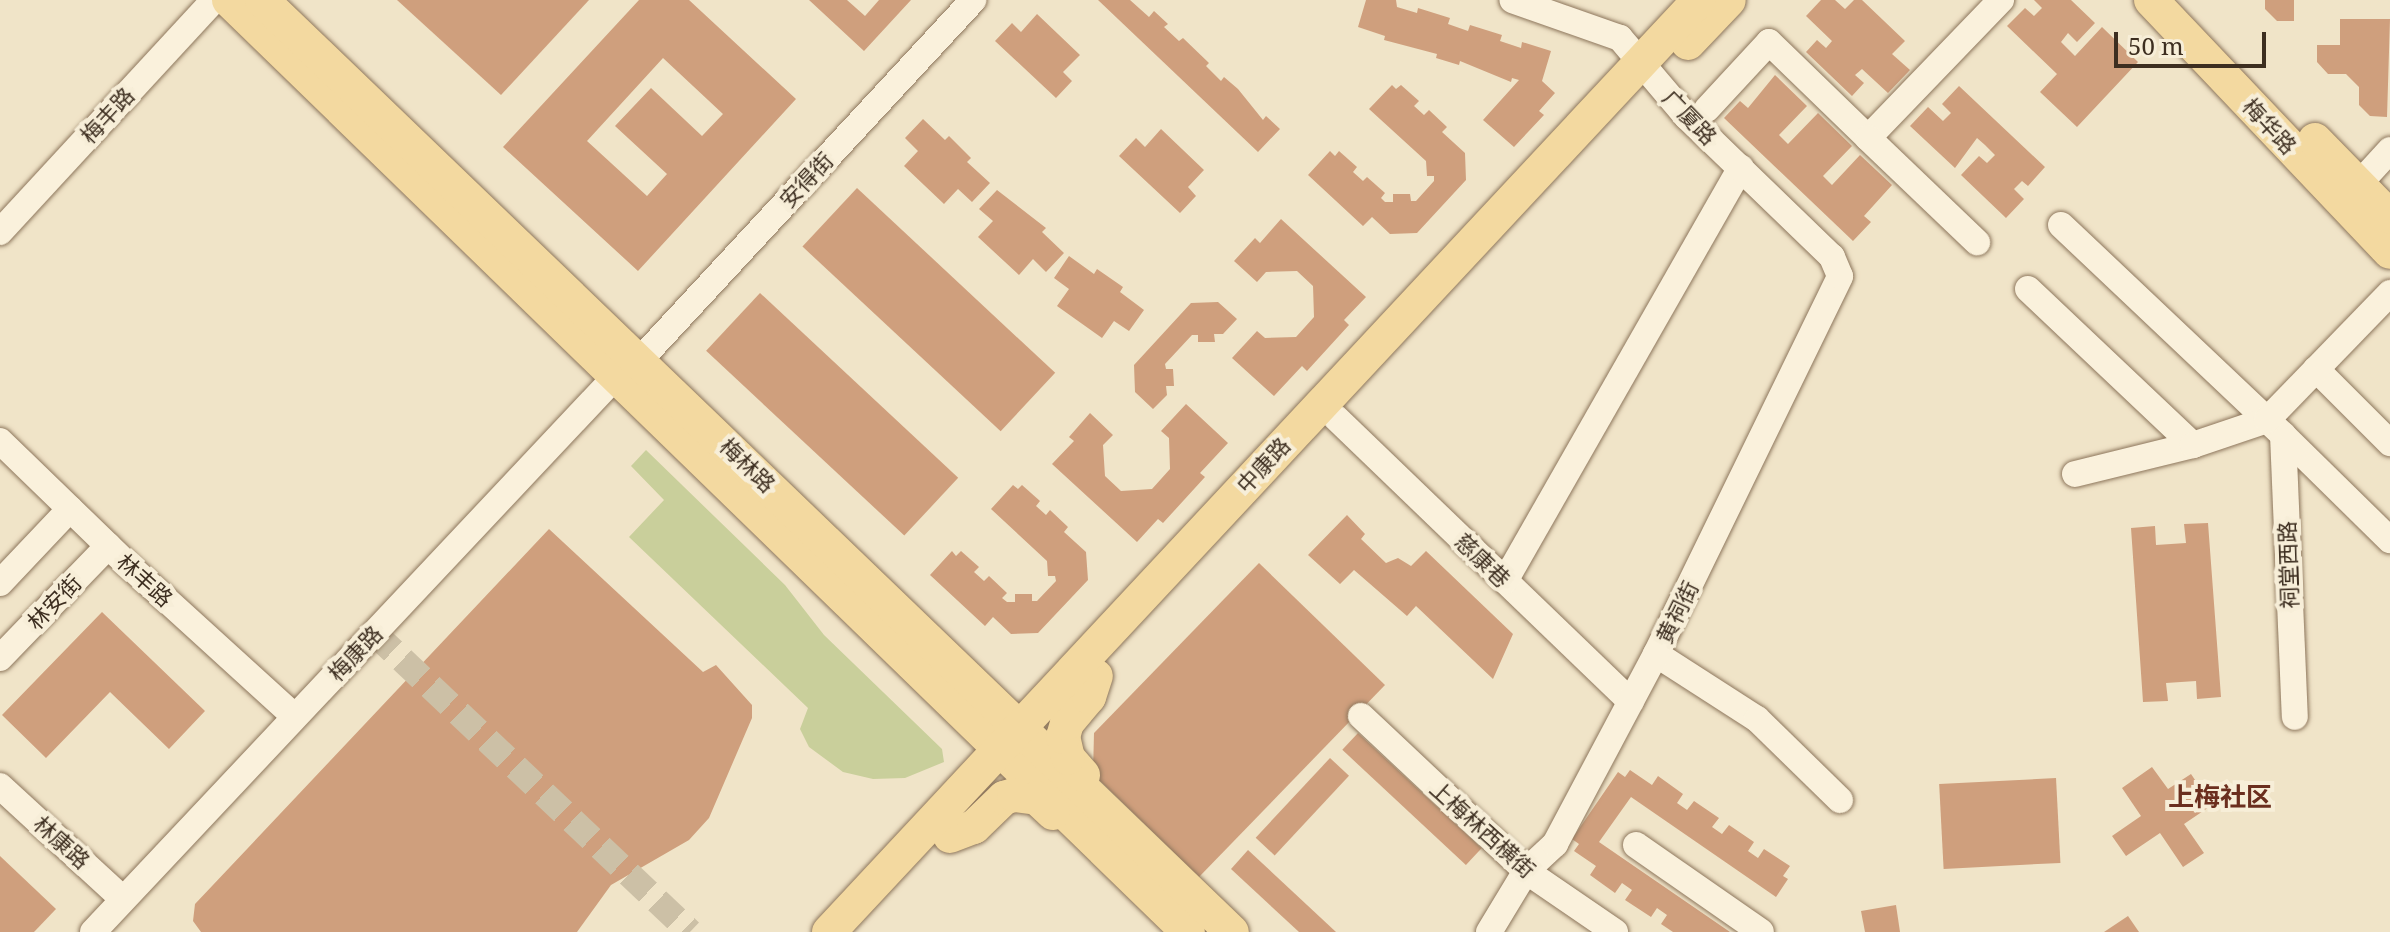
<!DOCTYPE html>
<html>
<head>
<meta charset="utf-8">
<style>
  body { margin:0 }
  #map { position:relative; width:2390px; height:932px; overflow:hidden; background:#f0e4c8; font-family:"Noto Serif","Noto Sans SC",serif }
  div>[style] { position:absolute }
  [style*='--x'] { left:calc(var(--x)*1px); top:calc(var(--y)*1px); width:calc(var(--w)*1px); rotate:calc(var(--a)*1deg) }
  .green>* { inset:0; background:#c9cf9b }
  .building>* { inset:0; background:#cf9f7d; transform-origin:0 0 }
  .minor-tunnel>* { height:26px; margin-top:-13px; transform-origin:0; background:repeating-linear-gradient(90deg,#ccc0a6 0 26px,transparent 0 39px) }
  .roads { filter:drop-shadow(0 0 2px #8d765c) drop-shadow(0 0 2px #8d765c) }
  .minor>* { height:26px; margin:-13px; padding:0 13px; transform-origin:13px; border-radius:13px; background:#faf1dc }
  .major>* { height:34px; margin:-17px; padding:0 17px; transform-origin:17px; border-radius:17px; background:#f3d9a0 }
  span { translate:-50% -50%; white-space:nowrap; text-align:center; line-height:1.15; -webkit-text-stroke:8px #f7eed8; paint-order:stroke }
  .street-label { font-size:22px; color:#3d2e20 }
  .quarter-label { font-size:26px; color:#6b2e1e; font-weight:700 }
  .scale { position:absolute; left:2114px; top:32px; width:152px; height:36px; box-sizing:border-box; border:4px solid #3d2e20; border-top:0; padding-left:10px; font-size:24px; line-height:28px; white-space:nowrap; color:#3d2e20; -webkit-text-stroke:6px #f7eed8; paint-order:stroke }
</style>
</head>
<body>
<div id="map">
  <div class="green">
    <div style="clip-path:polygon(646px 450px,785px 585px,824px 635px,942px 749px,944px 762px,905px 778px,873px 779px,843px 772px,809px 747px,800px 729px,808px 708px,629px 537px,664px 500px,631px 466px)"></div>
  </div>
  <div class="building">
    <div style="clip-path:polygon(397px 0,589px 0,501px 95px)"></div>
    <div style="clip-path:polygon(evenodd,639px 0,689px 0,796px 99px,638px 271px,503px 147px,639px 0,663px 58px,723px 114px,702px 136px,651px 88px,615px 126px,667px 174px,647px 196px,587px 141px,663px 58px)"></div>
    <div style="clip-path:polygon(809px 0,847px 0,865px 16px,879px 0,911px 0,864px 51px)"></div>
    <div style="clip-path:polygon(1098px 0,1130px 0,1149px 17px,1154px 11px,1168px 24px,1164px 27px,1179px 41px,1183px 38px,1209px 63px,1206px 66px,1221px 81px,1224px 77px,1238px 89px,1263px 120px,1266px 116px,1280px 129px,1258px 152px)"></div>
    <div style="clip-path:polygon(1366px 0,1396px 0,1397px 7px,1417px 13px,1418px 8px,1450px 18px,1448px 24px,1468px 31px,1470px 25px,1502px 35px,1500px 41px,1521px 48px,1522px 42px,1551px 51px,1542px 81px,1555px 93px,1539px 111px,1544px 115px,1514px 147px,1483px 120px,1519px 80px,1512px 78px,1511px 82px,1460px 61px,1459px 65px,1436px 58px,1437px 54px,1384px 40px,1385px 36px,1358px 27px)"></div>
    <div style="clip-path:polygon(1821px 0,1835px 0,1845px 9px,1854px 0,1862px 0,1905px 41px,1892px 54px,1910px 70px,1888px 93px,1862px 69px,1855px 75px,1864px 83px,1852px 96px,1806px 52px,1817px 40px,1826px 48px,1832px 41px,1806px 16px)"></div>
    <div style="clip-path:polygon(2034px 0,2071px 0,2095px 23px,2077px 42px,2068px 33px,2061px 42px,2075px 56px,2102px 27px,2138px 62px,2077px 127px,2040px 92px,2057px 74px,2007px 26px,2025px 8px,2034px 16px,2042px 8px)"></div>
    <div style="clip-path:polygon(2265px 0,2294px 0,2294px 21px,2277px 21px,2265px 9px)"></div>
    <div style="clip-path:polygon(1037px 14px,1080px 55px,1063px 72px,1072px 81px,1056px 98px,995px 41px,1012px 23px,1021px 32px)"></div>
    <div style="clip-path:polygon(2340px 19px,2390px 19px,2387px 117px,2370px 116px,2359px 105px,2359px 87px,2346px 74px,2328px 74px,2317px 62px,2317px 45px,2340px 45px)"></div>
    <div style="clip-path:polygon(1775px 75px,1807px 106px,1779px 135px,1788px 144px,1818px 113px,1852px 146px,1823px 176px,1832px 185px,1860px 155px,1892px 185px,1864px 216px,1871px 222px,1853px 241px,1724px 118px,1740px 101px,1748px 108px)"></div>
    <div style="clip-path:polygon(1392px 85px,1396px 89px,1401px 85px,1419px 101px,1414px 106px,1424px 115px,1429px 110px,1447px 127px,1442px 132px,1465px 153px,1466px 180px,1417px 233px,1390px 234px,1372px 217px,1363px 226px,1308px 175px,1330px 151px,1335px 156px,1339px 151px,1357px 167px,1353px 172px,1363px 181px,1367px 177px,1385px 193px,1381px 198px,1385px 202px,1393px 202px,1393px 194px,1410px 194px,1411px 201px,1416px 201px,1434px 181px,1434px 176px,1427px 176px,1426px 161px,1369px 109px)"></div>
    <div style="clip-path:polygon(1959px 86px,2045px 167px,2028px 186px,2022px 181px,2014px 189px,2024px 199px,2006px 218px,1961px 175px,1979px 156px,1987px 163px,1995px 155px,1985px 145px,1977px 138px,1955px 168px,1910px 126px,1928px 107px,1943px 121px,1951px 113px,1942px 104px)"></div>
    <div style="clip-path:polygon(923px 119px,945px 140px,949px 136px,971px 158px,967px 162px,990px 183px,972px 202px,958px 189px,944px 204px,904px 166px,918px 151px,905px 138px)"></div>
    <div style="clip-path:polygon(1161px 129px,1204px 170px,1188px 187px,1196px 196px,1180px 213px,1119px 156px,1136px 138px,1145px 147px)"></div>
    <div style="left:857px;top:188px;width:271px;height:80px;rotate:43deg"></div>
    <div style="clip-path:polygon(997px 190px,1046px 228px,1042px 232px,1064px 253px,1046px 272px,1033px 259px,1019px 275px,978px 237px,993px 221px,979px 209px)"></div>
    <div style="clip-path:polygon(1281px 219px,1366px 297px,1344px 320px,1349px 325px,1307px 371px,1302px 366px,1274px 396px,1232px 358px,1257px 331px,1265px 338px,1296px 337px,1314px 317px,1313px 286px,1297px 271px,1266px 272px,1257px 282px,1234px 261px,1255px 238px,1260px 243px)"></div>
    <div style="clip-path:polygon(1069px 256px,1094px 274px,1097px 269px,1123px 287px,1120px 292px,1144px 310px,1129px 331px,1114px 321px,1102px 338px,1057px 306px,1069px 289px,1054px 278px)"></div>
    <div style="left:760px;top:293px;width:271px;height:79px;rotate:43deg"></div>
    <div style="clip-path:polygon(1218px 302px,1237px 319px,1223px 334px,1214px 334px,1215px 342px,1198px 342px,1198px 335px,1192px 335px,1165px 364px,1166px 369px,1173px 369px,1174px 386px,1166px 386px,1167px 395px,1153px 409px,1135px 392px,1134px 365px,1191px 303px)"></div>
    <div style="clip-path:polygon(1186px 404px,1228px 443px,1200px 473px,1205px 477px,1163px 523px,1158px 519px,1137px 542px,1052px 464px,1074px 441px,1069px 437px,1090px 413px,1113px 435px,1103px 445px,1105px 476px,1121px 491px,1152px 489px,1170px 469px,1169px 438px,1161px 431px)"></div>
    <div style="clip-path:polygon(1013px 485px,1018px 489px,1022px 485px,1040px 501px,1036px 506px,1046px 515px,1050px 510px,1068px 527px,1064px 532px,1086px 552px,1088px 580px,1038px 633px,1011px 634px,993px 617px,985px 626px,930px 575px,952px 551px,956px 556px,961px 551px,979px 567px,974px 572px,984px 581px,989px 576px,1007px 593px,1002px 598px,1007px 602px,1015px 602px,1015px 594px,1032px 594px,1032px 601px,1037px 601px,1056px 581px,1055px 576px,1048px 576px,1047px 561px,991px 509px)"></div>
    <div style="clip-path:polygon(1347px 515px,1365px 534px,1361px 539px,1386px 563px,1398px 558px,1411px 566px,1426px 551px,1513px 634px,1493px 679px,1416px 606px,1407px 616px,1354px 570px,1340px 584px,1308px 555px)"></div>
    <div style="clip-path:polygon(2208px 523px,2221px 697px,2197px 699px,2196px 681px,2166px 683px,2168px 701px,2143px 702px,2131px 528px,2155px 526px,2156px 545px,2186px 543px,2184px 524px)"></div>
    <div style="clip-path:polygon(549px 529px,703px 672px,716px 665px,752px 705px,752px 718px,709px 818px,689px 840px,611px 885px,577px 932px,201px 932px,193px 921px,195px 904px)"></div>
    <div style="clip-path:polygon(1259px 563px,1385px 685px,1199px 877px,1093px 774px,1094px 733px)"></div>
    <div style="clip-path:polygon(102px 612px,205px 711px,169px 749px,110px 692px,46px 758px,2px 715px)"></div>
    <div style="left:1358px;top:733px;width:169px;height:23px;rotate:43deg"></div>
    <div style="left:1330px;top:758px;width:26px;height:109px;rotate:43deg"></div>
    <div style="clip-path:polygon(2152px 767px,2168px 789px,2191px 774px,2212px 805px,2184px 824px,2204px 853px,2183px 867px,2160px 833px,2126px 856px,2112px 836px,2141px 816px,2122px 788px)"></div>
    <div style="clip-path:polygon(1630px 770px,1652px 785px,1658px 776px,1683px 794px,1677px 803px,1687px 810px,1694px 801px,1719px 818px,1712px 827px,1722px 834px,1729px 825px,1754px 842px,1748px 851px,1758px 858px,1764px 849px,1790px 866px,1783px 876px,1788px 879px,1776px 897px,1631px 797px,1599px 842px,1730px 932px,1673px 932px,1661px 924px,1667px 915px,1657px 908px,1651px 917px,1625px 900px,1632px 890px,1622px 883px,1615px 893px,1590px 875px,1596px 866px,1574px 851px,1579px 844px,1572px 839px,1618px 772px,1625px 777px)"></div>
    <div style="left:2056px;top:778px;width:85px;height:117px;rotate:87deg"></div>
    <div style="clip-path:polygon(1248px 850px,1336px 932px,1299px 932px,1231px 869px)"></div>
    <div style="clip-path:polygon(0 856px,56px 909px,34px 932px,0 932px)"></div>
    <div style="clip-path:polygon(1896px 905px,1900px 932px,1865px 932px,1861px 911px)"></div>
    <div style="clip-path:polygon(2128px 916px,2139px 932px,2104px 932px)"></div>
  </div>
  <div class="minor-tunnel">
    <div style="--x:374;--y:633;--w:435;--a:43.4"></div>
  </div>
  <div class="roads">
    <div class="minor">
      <div style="--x:1707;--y:109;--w:91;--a:-47.2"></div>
      <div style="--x:1769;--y:42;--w:138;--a:44.1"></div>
      <div style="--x:1868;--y:138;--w:192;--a:-46.1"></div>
      <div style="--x:1868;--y:138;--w:151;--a:43.7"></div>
      <div style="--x:2359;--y:184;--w:46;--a:-47.6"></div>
      <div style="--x:2061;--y:225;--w:306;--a:43.4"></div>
      <div style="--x:2283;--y:435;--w:282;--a:87.6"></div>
      <div style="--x:0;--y:232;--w:316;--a:-47.3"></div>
      <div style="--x:2028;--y:289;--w:227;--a:43.4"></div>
      <div style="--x:639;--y:361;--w:492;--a:-47.2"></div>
      <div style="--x:2316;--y:369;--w:105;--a:45"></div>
      <div style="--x:1336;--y:418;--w:409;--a:43.9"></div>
      <div style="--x:2283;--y:435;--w:150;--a:44.5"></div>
      <div style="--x:0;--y:441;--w:177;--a:44.1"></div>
      <div style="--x:127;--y:564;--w:226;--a:42.3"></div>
      <div style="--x:2075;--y:474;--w:122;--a:-13.8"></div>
      <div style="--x:2193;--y:445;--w:78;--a:-18.7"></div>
      <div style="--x:2267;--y:420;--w:177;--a:-45.9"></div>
      <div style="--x:1505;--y:581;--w:476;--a:-60.3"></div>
      <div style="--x:0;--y:583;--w:102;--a:-46.6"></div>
      <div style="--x:1656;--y:654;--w:120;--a:32.8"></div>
      <div style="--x:1757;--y:719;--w:116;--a:44.3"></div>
      <div style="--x:0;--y:658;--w:156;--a:-46"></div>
      <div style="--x:1361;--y:716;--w:226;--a:43.2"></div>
      <div style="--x:1526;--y:871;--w:108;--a:34.4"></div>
      <div style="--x:0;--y:786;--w:167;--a:42.6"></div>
      <div style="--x:1636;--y:845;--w:152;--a:34.8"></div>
      <div style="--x:93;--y:932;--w:765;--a:-46.75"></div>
      <div style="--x:1489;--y:932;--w:71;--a:-58.8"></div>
      <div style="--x:1526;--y:871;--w:40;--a:-43"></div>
      <div style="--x:1555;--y:844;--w:215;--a:-62"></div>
      <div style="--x:1656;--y:654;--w:420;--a:-64"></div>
      <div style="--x:1840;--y:276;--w:21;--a:-113"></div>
      <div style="--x:1832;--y:257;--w:202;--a:-136"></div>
      <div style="--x:1687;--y:117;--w:104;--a:-130.3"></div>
      <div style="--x:1620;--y:38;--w:114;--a:-160.6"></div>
    </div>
    <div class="major">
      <div style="--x:229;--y:0;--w:1337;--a:44.18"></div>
      <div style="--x:262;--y:0;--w:1345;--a:43.86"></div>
      <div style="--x:2151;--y:0;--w:347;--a:46.5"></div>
      <div style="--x:1688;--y:43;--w:59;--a:-46.4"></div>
      <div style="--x:2315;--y:140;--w:107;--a:45.8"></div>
      <div style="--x:1083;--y:775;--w:23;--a:-131"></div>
      <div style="--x:1068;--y:758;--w:22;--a:-103"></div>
      <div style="--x:1063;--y:737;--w:15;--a:-74"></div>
      <div style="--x:1067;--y:723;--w:34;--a:-50"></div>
      <div style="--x:1089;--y:697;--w:22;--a:-72"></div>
      <div style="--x:950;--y:836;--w:26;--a:-21"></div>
      <div style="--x:974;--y:827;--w:42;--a:-44"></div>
      <div style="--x:1004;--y:798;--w:10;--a:-17"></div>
      <div style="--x:1014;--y:795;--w:23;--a:7"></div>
      <div style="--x:1037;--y:798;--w:22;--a:43"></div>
      <div style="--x:829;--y:932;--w:1275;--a:-46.97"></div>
    </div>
  </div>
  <div class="street-label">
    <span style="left:107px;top:115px;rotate:-47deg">梅丰路</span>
    <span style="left:1690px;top:117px;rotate:46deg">广厦路</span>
    <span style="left:2270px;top:126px;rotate:47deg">梅华路</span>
    <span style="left:806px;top:180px;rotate:-47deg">安得街</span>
    <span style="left:748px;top:465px;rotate:44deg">梅林路</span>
    <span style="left:1263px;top:465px;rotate:-47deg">中康路</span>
    <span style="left:1483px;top:560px;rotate:44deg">慈康巷</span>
    <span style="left:2288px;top:565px;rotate:-92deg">祠堂西路</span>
    <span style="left:145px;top:580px;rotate:42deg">林丰路</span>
    <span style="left:54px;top:602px;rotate:-46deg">林安街</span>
    <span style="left:1677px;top:612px;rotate:-64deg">黄祠街</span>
    <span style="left:355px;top:653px;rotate:-46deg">梅康路</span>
    <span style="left:1483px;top:829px;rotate:42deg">上梅林西横街</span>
    <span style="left:62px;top:842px;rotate:42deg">林康路</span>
  </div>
  <div class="quarter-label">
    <span style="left:2220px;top:797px">上梅社区</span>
  </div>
  <div class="scale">50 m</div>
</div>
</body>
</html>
